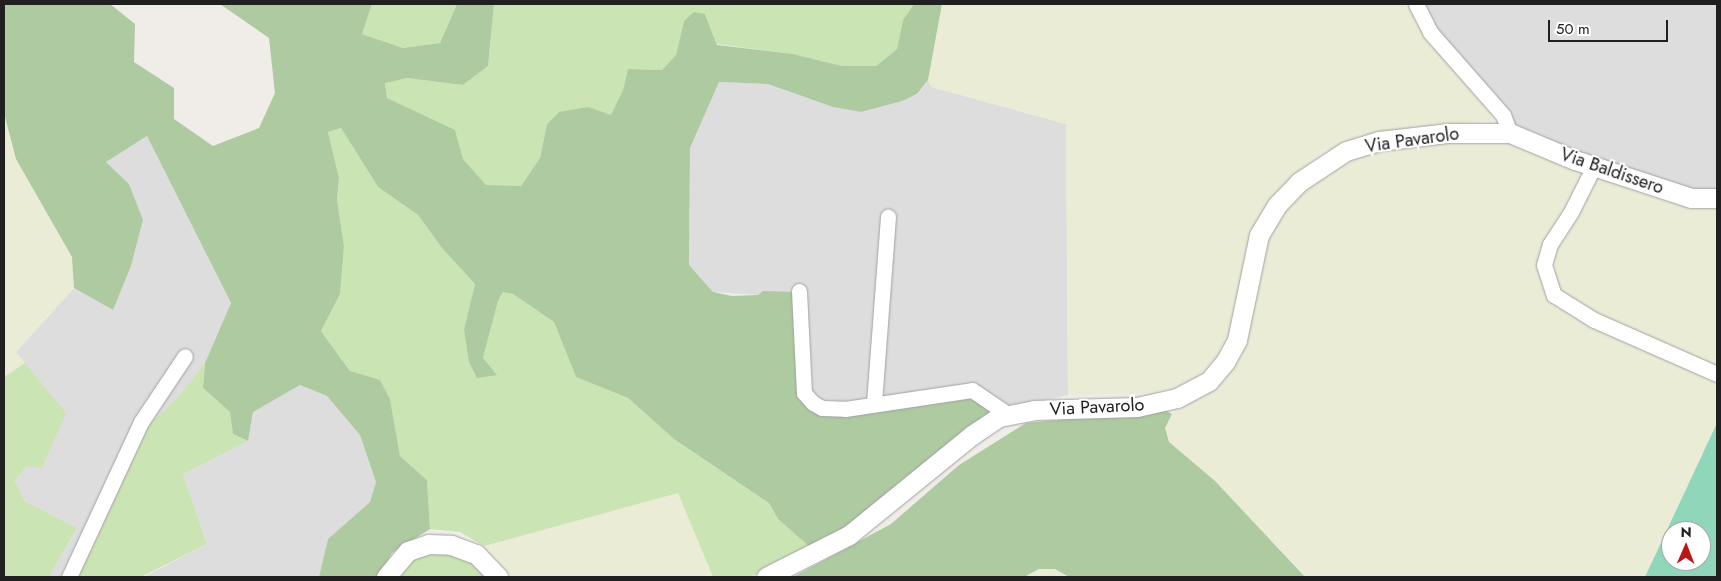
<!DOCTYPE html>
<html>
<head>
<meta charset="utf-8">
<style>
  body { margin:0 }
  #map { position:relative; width:1721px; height:581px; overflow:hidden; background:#f0ede8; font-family:Jost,sans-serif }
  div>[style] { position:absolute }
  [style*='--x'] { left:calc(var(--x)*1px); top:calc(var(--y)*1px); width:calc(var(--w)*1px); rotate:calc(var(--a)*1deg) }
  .residential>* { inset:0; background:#dedddd }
  .farmland>* { inset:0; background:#eaecd6 }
  .grass>* { inset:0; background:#cbe4b4 }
  .forest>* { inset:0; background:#adcaa1 }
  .pitch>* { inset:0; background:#8fd6bb }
  .roads { filter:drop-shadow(0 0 1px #a1a1a1) drop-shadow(0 0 1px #a1a1a1) }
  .minor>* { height:15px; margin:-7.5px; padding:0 7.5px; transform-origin:7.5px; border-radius:7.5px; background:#fff }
  .tertiary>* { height:19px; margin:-9.5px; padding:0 9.5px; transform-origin:9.5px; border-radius:9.5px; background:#fff }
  span { translate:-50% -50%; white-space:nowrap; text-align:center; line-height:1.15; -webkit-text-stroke:4px #fff; paint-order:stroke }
  .street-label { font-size:18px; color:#202020 }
  .frame { position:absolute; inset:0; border:5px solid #202020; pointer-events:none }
  .north { position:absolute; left:1661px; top:521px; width:50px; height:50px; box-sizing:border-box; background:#fff; border:1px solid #a6a6a6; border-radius:50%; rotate:1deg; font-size:14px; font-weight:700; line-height:20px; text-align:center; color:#202020 }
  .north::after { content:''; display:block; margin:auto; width:18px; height:22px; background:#ba1816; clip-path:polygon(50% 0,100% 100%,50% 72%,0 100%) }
  .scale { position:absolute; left:1548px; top:20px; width:120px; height:22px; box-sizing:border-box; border:2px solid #202020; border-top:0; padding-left:6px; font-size:15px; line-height:18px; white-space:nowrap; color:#202020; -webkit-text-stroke:4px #fff; paint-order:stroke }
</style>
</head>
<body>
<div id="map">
  <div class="residential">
    <div style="clip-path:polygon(1423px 4px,1717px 4px,1717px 193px,1691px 193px,1576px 155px,1513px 125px,1435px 29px)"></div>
    <div style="clip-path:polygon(928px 80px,932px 87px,1066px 124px,1068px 395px,996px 412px,818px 412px,758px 295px,713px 292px,689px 265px,690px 148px,719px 82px,768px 84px,833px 107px,861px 112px,917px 95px)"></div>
    <div style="clip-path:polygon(147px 136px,231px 303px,205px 363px,176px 399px,72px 577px,49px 577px,77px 528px,25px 501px,15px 481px,27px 466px,16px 352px,74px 288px,113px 310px,131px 266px,143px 220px,129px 184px,106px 162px)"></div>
    <div style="clip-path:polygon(300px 385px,327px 396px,360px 435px,376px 482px,370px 502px,328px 539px,319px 577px,144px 577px,207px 544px,183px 474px,248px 441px,253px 412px)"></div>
  </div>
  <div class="farmland">
    <div style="clip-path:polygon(942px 4px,1410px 4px,1492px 112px,1491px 120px,1362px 135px,1323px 152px,1281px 187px,1259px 218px,1246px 248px,1232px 331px,1215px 360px,1194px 380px,1155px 393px,1068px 395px,1066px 124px,931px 87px,928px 81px)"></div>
    <div style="clip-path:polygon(4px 113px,16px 159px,72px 257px,74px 288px,16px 352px,25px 363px,4px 377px)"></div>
    <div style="clip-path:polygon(1483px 138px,1514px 141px,1580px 168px,1585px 178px,1545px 251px,1555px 300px,1717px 379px,1717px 423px,1645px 577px,1305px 577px,1215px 481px,1169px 442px,1165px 428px,1172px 414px,1213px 390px,1242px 356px,1264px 242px,1298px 190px,1328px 167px,1383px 147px)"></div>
    <div style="clip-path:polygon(1594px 172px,1717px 203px,1717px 372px,1556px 293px,1554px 250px)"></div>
    <div style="clip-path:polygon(678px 493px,713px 577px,507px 577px,484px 546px)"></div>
    <div style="clip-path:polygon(1039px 569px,1055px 569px,1069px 577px,1024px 577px)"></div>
  </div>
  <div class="grass">
    <div style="clip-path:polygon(372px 4px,457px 4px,440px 43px,403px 48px,362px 34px)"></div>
    <div style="clip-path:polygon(494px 4px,914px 4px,903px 20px,897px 49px,876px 66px,842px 66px,793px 54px,717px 44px,705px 14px,684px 21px,676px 55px,662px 70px,628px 69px,623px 90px,611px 116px,559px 112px,547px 124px,540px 158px,521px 186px,486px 186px,463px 159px,455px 131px,387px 98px,385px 82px,407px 78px,463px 85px,488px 66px)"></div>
    <div style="clip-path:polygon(341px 128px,378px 187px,418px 215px,442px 248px,475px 284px,464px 329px,483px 358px,498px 301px,503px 292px,513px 294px,554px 322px,576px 377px,628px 398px,674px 439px,769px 503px,778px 519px,811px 548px,750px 577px,713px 577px,678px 493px,484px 546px,460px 532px,430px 529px,427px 480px,400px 456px,390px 399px,380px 380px,351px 372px,321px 331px,340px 294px,344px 246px,337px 200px,339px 178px,328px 132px)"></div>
    <div style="clip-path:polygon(25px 363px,66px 413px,42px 468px,27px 466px,15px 481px,25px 501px,77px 528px,49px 577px,4px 577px,4px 377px)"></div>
    <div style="clip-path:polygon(205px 363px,203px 388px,230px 412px,233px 434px,248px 441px,183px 474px,207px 544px,141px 577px,72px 577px,139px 435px,176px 399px)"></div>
    <div style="clip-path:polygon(429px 549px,473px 558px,491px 577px,392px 577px,396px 571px)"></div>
  </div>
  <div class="forest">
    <div style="clip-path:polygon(4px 4px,110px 4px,135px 24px,134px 62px,174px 88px,174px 119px,213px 146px,259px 128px,275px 93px,269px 38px,220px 4px,372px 4px,362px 34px,403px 48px,440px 43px,457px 4px,494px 4px,488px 66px,463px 85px,407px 78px,385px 83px,387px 98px,455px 130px,463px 159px,486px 185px,521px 186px,540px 158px,547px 124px,559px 112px,588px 107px,611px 115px,623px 90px,628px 69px,662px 70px,676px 55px,684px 21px,694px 12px,705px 14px,717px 45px,793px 54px,842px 66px,876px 66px,897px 49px,903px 20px,914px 4px,942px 4px,928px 80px,917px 94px,902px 101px,861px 112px,833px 107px,768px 84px,719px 82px,690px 148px,689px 265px,713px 292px,732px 296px,758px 295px,763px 291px,794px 292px,809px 406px,971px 394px,996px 412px,849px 528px,811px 548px,778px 519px,769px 503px,674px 439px,628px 398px,576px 377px,554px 322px,513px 294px,503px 292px,498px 301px,483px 358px,497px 375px,477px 378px,469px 362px,464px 329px,475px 284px,442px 248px,418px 215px,378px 187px,341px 128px,328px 132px,339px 178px,337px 200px,344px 246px,340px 294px,321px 331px,350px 371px,380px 380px,390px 399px,400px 456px,427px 480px,430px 529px,392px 553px,378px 577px,319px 577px,328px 539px,370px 502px,376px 482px,360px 435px,327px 396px,300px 385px,253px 412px,248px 441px,233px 434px,230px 412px,203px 388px,205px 363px,231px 303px,147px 136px,106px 162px,129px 184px,143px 220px,131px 266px,113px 310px,74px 288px,72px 257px,16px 159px,4px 113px)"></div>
    <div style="clip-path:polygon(1163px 409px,1172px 414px,1165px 428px,1169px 442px,1215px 481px,1305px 577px,1069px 577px,1055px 569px,1039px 569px,1024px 577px,793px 577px,891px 524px,959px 465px,1026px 423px)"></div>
  </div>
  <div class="pitch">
    <div style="clip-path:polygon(evenodd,1717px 423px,1717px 577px,1645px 577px,1717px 423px,1671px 531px,1701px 531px,1701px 561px,1671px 561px,1671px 531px)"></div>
  </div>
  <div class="roads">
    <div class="minor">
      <div style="--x:1416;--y:4;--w:31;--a:63"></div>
      <div style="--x:1430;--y:32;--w:111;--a:48.7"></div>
      <div style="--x:1503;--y:115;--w:19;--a:69"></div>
      <div style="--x:1594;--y:166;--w:51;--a:116.6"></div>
      <div style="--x:1571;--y:212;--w:38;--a:123"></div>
      <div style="--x:1550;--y:244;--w:22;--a:106"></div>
      <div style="--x:1544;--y:265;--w:32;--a:72"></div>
      <div style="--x:1554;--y:295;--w:47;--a:32"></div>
      <div style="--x:1594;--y:320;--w:134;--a:23.7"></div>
      <div style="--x:799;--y:291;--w:102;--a:87.2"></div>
      <div style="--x:804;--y:393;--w:13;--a:48"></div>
      <div style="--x:813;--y:403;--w:10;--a:29"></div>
      <div style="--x:822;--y:408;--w:23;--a:2"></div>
      <div style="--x:845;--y:409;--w:128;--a:-8.5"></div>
      <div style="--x:972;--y:390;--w:45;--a:34"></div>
      <div style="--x:874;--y:403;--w:187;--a:-85.7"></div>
      <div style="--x:69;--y:577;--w:171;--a:-65.1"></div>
      <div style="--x:141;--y:422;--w:79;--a:-56.3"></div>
    </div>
    <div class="tertiary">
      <div style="--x:386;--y:577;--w:34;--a:-50"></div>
      <div style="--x:408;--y:551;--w:21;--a:-19"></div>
      <div style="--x:428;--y:544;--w:23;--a:2"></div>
      <div style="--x:451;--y:545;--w:27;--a:20"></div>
      <div style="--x:476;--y:554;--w:32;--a:46"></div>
      <div style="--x:766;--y:577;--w:93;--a:-26.8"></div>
      <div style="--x:849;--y:535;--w:159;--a:-39.1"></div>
      <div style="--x:972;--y:435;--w:32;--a:-34"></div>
      <div style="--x:999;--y:417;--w:36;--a:-11"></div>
      <div style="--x:1034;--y:410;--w:103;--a:-1.7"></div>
      <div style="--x:1137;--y:407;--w:41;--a:-12.7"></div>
      <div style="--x:1177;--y:398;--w:36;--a:-28"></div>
      <div style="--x:1209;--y:381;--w:25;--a:-50"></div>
      <div style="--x:1225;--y:362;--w:25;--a:-61"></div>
      <div style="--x:1237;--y:340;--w:107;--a:-78.2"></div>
      <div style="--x:1259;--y:235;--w:35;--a:-59"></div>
      <div style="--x:1277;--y:205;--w:32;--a:-46"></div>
      <div style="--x:1299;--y:182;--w:56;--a:-33.4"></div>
      <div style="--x:1346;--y:151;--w:34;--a:-17"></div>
      <div style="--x:1379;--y:141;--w:68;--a:-6.7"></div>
      <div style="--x:1447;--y:133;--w:63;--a:0"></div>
      <div style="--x:1510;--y:133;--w:70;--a:22.6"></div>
      <div style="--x:1575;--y:160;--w:122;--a:18.1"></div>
      <div style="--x:1691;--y:198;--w:26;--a:0"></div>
    </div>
  </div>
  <div class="street-label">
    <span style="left:1412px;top:140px;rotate:-8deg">Via Pavarolo</span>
    <span style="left:1612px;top:171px;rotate:19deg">Via Baldissero</span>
    <span style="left:1097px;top:407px;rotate:-3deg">Via Pavarolo</span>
  </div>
  <div class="frame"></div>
  <div class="north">N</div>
  <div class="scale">50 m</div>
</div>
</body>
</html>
